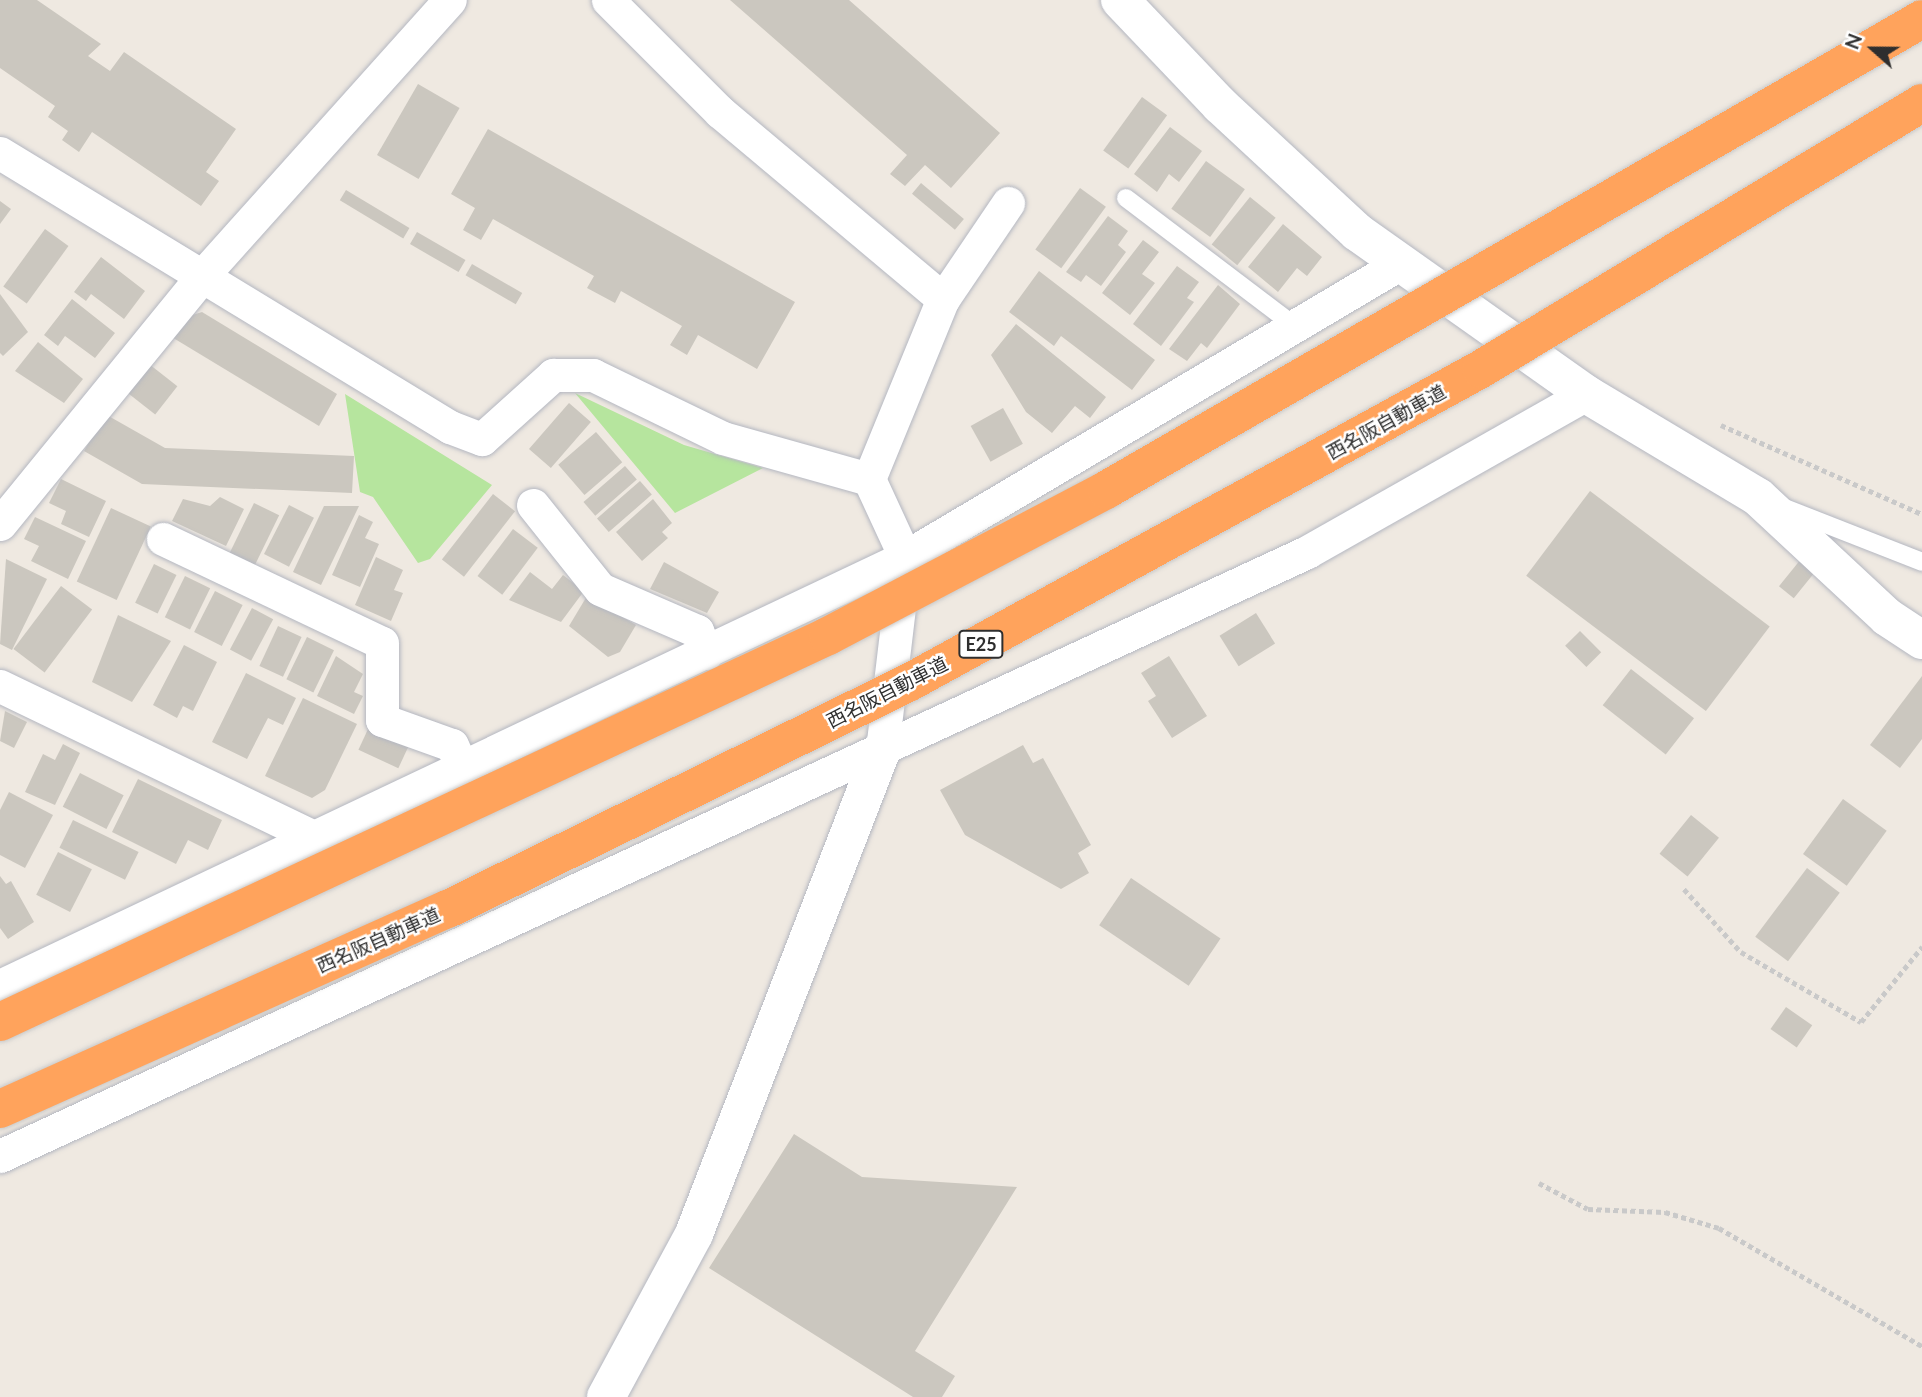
<!DOCTYPE html>
<html>
<head>
<meta charset="utf-8">
<style>
  body { margin:0 }
  #map { position:relative; width:1922px; height:1397px; overflow:hidden; background:#efe9e1; font-family:Lato,"Noto Sans JP",sans-serif }
  div>[style] { position:absolute }
  [style*='--x'] { left:calc(var(--x)*1px); top:calc(var(--y)*1px); width:calc(var(--w)*1px); rotate:calc(var(--a)*1deg) }
  .green>* { inset:0; background:#b6e59e }
  .building>* { inset:0; background:#cbc7bf; transform-origin:0 0 }
  .path>* { height:4.5px; margin-top:-2.25px; transform-origin:0; background:repeating-linear-gradient(90deg,#c9c9c9 0 5px,transparent 0 8.5px) }
  .roads { filter:drop-shadow(0 0 2px #b4b7c1) drop-shadow(0 0 2px #b4b7c1) }
  .service>* { height:18px; margin:-9px; padding:0 9px; transform-origin:9px; border-radius:9px; background:#fff }
  .minor>* { height:33px; margin:-16.5px; padding:0 16.5px; transform-origin:16.5px; border-radius:16.5px; background:#fff }
  .tertiary>* { height:38px; margin:-19px; padding:0 19px; transform-origin:19px; border-radius:19px; background:#fff }
  .bridges { filter:drop-shadow(0 0 2px #c9c9c9) drop-shadow(0 0 2px #c9c9c9) }
  .motorway-bridge>* { height:38px; margin:-19px; padding:0 19px; transform-origin:19px; border-radius:19px; background:#ffa35c }
  span { translate:-50% -50%; white-space:nowrap; text-align:center; line-height:1.15; -webkit-text-stroke:5px #fff; paint-order:stroke }
  .shield-label span { padding:2px 5px; background:#fff; border:2px solid; border-radius:5px; -webkit-text-stroke-width:0 }
  .shield-label { font-size:18px; color:#2e2e2e; font-weight:700 }
  .street-label { font-size:19px; color:#2e2e2e }
  .north { position:absolute; left:1838px; top:14px; width:70px; height:70px; -webkit-text-stroke:5px #fff; paint-order:stroke; rotate:291deg; font-size:19px; font-weight:700; line-height:28px; text-align:center; color:#2e2e2e }
  .north::after { content:''; display:block; margin:auto; width:24px; height:32px; background:#2e2e2e; clip-path:polygon(50% 0,100% 100%,50% 72%,0 100%) }
</style>
</head>
<body>
<div id="map">
  <div class="green">
    <div style="clip-path:polygon(575px 393px,684px 445px,763px 468px,675px 513px)"></div>
    <div style="clip-path:polygon(345px 394px,492px 485px,430px 559px,418px 563px,373px 497px,360px 492px)"></div>
  </div>
  <div class="building">
    <div style="clip-path:polygon(0 0,37px 0,101px 44px,88px 56px,110px 71px,124px 52px,236px 129px,206px 172px,219px 181px,201px 206px,92px 132px,79px 152px,62px 140px,68px 131px,48px 117px,55px 106px,0 68px)"></div>
    <div style="clip-path:polygon(730px 0,849px 0,1000px 133px,951px 188px,925px 165px,905px 186px,890px 174px,907px 155px)"></div>
    <div style="left:418px;top:84px;width:48px;height:82px;rotate:30deg"></div>
    <div style="left:1142px;top:97px;width:31px;height:66px;rotate:36deg"></div>
    <div style="clip-path:polygon(1170px 127px,1202px 151px,1179px 182px,1169px 174px,1157px 192px,1134px 174px)"></div>
    <div style="clip-path:polygon(488px 129px,795px 302px,757px 369px,698px 335px,687px 355px,670px 345px,682px 326px,621px 291px,615px 303px,587px 288px,594px 276px,493px 219px,481px 240px,463px 230px,475px 208px,451px 194px)"></div>
    <div style="left:1206px;top:161px;width:48px;height:59px;rotate:36deg"></div>
    <div style="left:921px;top:183px;width:56px;height:14px;rotate:40deg"></div>
    <div style="left:1080px;top:188px;width:32px;height:76px;rotate:36deg"></div>
    <div style="left:346px;top:190px;width:74px;height:12px;rotate:31deg"></div>
    <div style="left:1250px;top:197px;width:33px;height:61px;rotate:39deg"></div>
    <div style="clip-path:polygon(0 201px,11px 209px,0 224px)"></div>
    <div style="clip-path:polygon(1108px 216px,1128px 231px,1118px 245px,1126px 252px,1101px 286px,1086px 275px,1081px 282px,1066px 272px)"></div>
    <div style="clip-path:polygon(1283px 224px,1322px 257px,1307px 276px,1297px 268px,1278px 292px,1248px 267px)"></div>
    <div style="left:45px;top:229px;width:29px;height:71px;rotate:36deg"></div>
    <div style="left:417px;top:232px;width:56px;height:14px;rotate:30deg"></div>
    <div style="clip-path:polygon(1143px 240px,1159px 252px,1142px 274px,1155px 283px,1130px 315px,1102px 293px)"></div>
    <div style="clip-path:polygon(101px 257px,145px 291px,124px 319px,91px 294px,86px 301px,74px 292px)"></div>
    <div style="left:472px;top:264px;width:58px;height:13px;rotate:30deg"></div>
    <div style="clip-path:polygon(1177px 266px,1199px 282px,1187px 298px,1194px 302px,1161px 346px,1133px 324px)"></div>
    <div style="clip-path:polygon(1039px 271px,1155px 360px,1132px 390px,1061px 336px,1054px 346px,1009px 312px)"></div>
    <div style="clip-path:polygon(1218px 285px,1240px 304px,1207px 348px,1201px 343px,1187px 361px,1169px 349px)"></div>
    <div style="clip-path:polygon(0 294px,28px 332px,3px 356px,0 353px)"></div>
    <div style="clip-path:polygon(72px 299px,115px 333px,95px 358px,65px 336px,58px 346px,44px 335px)"></div>
    <div style="clip-path:polygon(202px 312px,337px 394px,319px 426px,170px 336px,180px 319px)"></div>
    <div style="clip-path:polygon(1016px 324px,1106px 397px,1090px 418px,1075px 406px,1052px 433px,1026px 412px,991px 355px)"></div>
    <div style="clip-path:polygon(38px 342px,83px 379px,64px 403px,15px 371px)"></div>
    <div style="left:149px;top:364px;width:36px;height:36px;rotate:38deg"></div>
    <div style="left:569px;top:403px;width:29px;height:61px;rotate:41deg"></div>
    <div style="left:1003px;top:408px;width:41px;height:37px;rotate:61deg"></div>
    <div style="clip-path:polygon(105px 414px,165px 448px,354px 456px,352px 493px,142px 484px,84px 451px)"></div>
    <div style="left:596px;top:432px;width:40px;height:50px;rotate:49deg"></div>
    <div style="left:625px;top:466px;width:18px;height:55px;rotate:49deg"></div>
    <div style="clip-path:polygon(61px 479px,106px 501px,89px 537px,61px 524px,66px 511px,49px 503px)"></div>
    <div style="left:640px;top:481px;width:18px;height:57px;rotate:49deg"></div>
    <div style="left:1590px;top:491px;width:225px;height:106px;rotate:37deg"></div>
    <div style="left:493px;top:494px;width:28px;height:83px;rotate:38deg"></div>
    <div style="clip-path:polygon(220px 497px,244px 509px,226px 546px,172px 521px,183px 499px,210px 506px)"></div>
    <div style="clip-path:polygon(653px 499px,672px 523px,662px 532px,668px 538px,642px 561px,616px 532px)"></div>
    <div style="left:254px;top:503px;width:28px;height:55px;rotate:26deg"></div>
    <div style="left:289px;top:505px;width:28px;height:55px;rotate:27deg"></div>
    <div style="clip-path:polygon(324px 506px,359px 506px,321px 585px,293px 572px)"></div>
    <div style="left:111px;top:508px;width:44px;height:81px;rotate:25deg"></div>
    <div style="clip-path:polygon(359px 515px,373px 522px,365px 538px,379px 544px,360px 587px,332px 575px)"></div>
    <div style="clip-path:polygon(35px 517px,86px 541px,68px 579px,31px 561px,39px 546px,24px 539px)"></div>
    <div style="left:513px;top:529px;width:31px;height:59px;rotate:37deg"></div>
    <div style="clip-path:polygon(376px 557px,403px 570px,394px 590px,403px 593px,391px 621px,355px 605px)"></div>
    <div style="clip-path:polygon(6px 559px,47px 579px,12px 650px,0 644px)"></div>
    <div style="left:1801px;top:559px;width:19px;height:35px;rotate:39deg"></div>
    <div style="clip-path:polygon(664px 562px,719px 592px,707px 613px,650px 589px)"></div>
    <div style="left:154px;top:564px;width:25px;height:43px;rotate:26deg"></div>
    <div style="clip-path:polygon(530px 572px,552px 589px,563px 575px,584px 591px,561px 622px,509px 600px)"></div>
    <div style="left:185px;top:576px;width:28px;height:46px;rotate:26deg"></div>
    <div style="left:61px;top:586px;width:39px;height:79px;rotate:37deg"></div>
    <div style="left:215px;top:591px;width:31px;height:46px;rotate:27deg"></div>
    <div style="clip-path:polygon(587px 596px,636px 625px,620px 652px,608px 657px,569px 626px)"></div>
    <div style="left:252px;top:608px;width:24px;height:47px;rotate:28deg"></div>
    <div style="left:1256px;top:613px;width:36px;height:43px;rotate:58deg"></div>
    <div style="clip-path:polygon(118px 615px,171px 641px,132px 702px,92px 682px)"></div>
    <div style="left:278px;top:626px;width:26px;height:44px;rotate:25deg"></div>
    <div style="left:1580px;top:631px;width:30px;height:21px;rotate:45deg"></div>
    <div style="left:307px;top:637px;width:30px;height:47px;rotate:26deg"></div>
    <div style="clip-path:polygon(184px 645px,217px 662px,193px 711px,183px 706px,177px 718px,153px 705px)"></div>
    <div style="clip-path:polygon(336px 656px,363px 674px,354px 692px,363px 696px,354px 714px,317px 696px)"></div>
    <div style="clip-path:polygon(1169px 656px,1207px 716px,1172px 738px,1148px 701px,1156px 696px,1141px 673px)"></div>
    <div style="left:1631px;top:669px;width:80px;height:46px;rotate:38deg"></div>
    <div style="clip-path:polygon(246px 673px,296px 698px,283px 725px,268px 718px,247px 759px,212px 742px)"></div>
    <div style="clip-path:polygon(1922px 676px,1922px 739px,1900px 768px,1870px 745px)"></div>
    <div style="clip-path:polygon(303px 698px,357px 724px,325px 790px,312px 798px,265px 776px)"></div>
    <div style="clip-path:polygon(5px 711px,27px 722px,14px 748px,0 741px)"></div>
    <div style="left:369px;top:727px;width:44px;height:25px;rotate:25deg"></div>
    <div style="clip-path:polygon(63px 744px,80px 753px,55px 805px,25px 792px,43px 754px,55px 760px)"></div>
    <div style="clip-path:polygon(1023px 745px,1033px 763px,1043px 758px,1091px 845px,1078px 853px,1089px 873px,1061px 889px,965px 835px,940px 790px)"></div>
    <div style="left:80px;top:773px;width:49px;height:38px;rotate:27deg"></div>
    <div style="clip-path:polygon(138px 779px,222px 820px,208px 850px,188px 840px,176px 864px,112px 832px)"></div>
    <div style="clip-path:polygon(9px 792px,53px 815px,25px 868px,0 855px,0 810px)"></div>
    <div style="left:1843px;top:799px;width:54px;height:68px;rotate:36deg"></div>
    <div style="left:1691px;top:815px;width:36px;height:50px;rotate:39deg"></div>
    <div style="left:73px;top:820px;width:73px;height:31px;rotate:26deg"></div>
    <div style="left:58px;top:852px;width:38px;height:48px;rotate:27deg"></div>
    <div style="left:1807px;top:868px;width:41px;height:86px;rotate:37deg"></div>
    <div style="clip-path:polygon(0 876px,6px 884px,11px 881px,34px 922px,8px 939px,0 928px)"></div>
    <div style="left:1131px;top:878px;width:108px;height:57px;rotate:34deg"></div>
    <div style="left:1786px;top:1007px;width:32px;height:27px;rotate:35deg"></div>
    <div style="clip-path:polygon(794px 1134px,862px 1177px,1017px 1187px,915px 1351px,955px 1376px,942px 1397px,913px 1397px,709px 1268px)"></div>
  </div>
  <div class="path">
    <div style="--x:1721;--y:425;--w:220;--a:23.9"></div>
    <div style="--x:1684;--y:889;--w:85;--a:47.9"></div>
    <div style="--x:1741;--y:952;--w:139;--a:30.3"></div>
    <div style="--x:1861;--y:1022;--w:97;--a:-50.9"></div>
    <div style="--x:1539;--y:1183;--w:55;--a:28"></div>
    <div style="--x:1588;--y:1209;--w:77;--a:2.2"></div>
    <div style="--x:1665;--y:1212;--w:56;--a:16.5"></div>
    <div style="--x:1719;--y:1228;--w:235;--a:30.2"></div>
  </div>
  <div class="roads">
    <div class="service">
      <div style="--x:1126;--y:198;--w:215;--a:37.2"></div>
      <div style="--x:1787;--y:509;--w:145;--a:21.4"></div>
    </div>
    <div class="minor">
      <div style="--x:608;--y:0;--w:158;--a:45"></div>
      <div style="--x:720;--y:112;--w:291;--a:40"></div>
      <div style="--x:0;--y:153;--w:527;--a:31.34"></div>
      <div style="--x:450;--y:427;--w:34;--a:21"></div>
      <div style="--x:482;--y:439;--w:96;--a:-42"></div>
      <div style="--x:553;--y:375;--w:40;--a:0"></div>
      <div style="--x:593;--y:375;--w:144;--a:25.9"></div>
      <div style="--x:723;--y:438;--w:152;--a:15.7"></div>
      <div style="--x:869;--y:479;--w:86;--a:65.2"></div>
      <div style="--x:905;--y:557;--w:193;--a:96.8"></div>
      <div style="--x:869;--y:479;--w:195;--a:-67.7"></div>
      <div style="--x:943;--y:299;--w:116;--a:-55.9"></div>
      <div style="--x:533;--y:505;--w:107;--a:51.4"></div>
      <div style="--x:600;--y:589;--w:106;--a:23.4"></div>
      <div style="--x:697;--y:631;--w:24;--a:66"></div>
      <div style="--x:0;--y:524;--w:320;--a:-50.8"></div>
      <div style="--x:202;--y:276;--w:371;--a:-48.1"></div>
      <div style="--x:163;--y:539;--w:242;--a:25.4"></div>
      <div style="--x:382;--y:643;--w:77;--a:90"></div>
      <div style="--x:382;--y:720;--w:74;--a:19.7"></div>
      <div style="--x:452;--y:745;--w:27;--a:66"></div>
      <div style="--x:0;--y:686;--w:353;--a:25.7"></div>
      <div style="--x:0;--y:986;--w:1002;--a:-25.36"></div>
      <div style="--x:905;--y:557;--w:577;--a:-30.66"></div>
      <div style="--x:0;--y:1156;--w:1440;--a:-24.8"></div>
      <div style="--x:1307;--y:552;--w:321;--a:-29.5"></div>
    </div>
    <div class="tertiary">
      <div style="--x:1120;--y:0;--w:145;--a:46.4"></div>
      <div style="--x:1220;--y:105;--w:187;--a:42.8"></div>
      <div style="--x:1357;--y:232;--w:281;--a:35.3"></div>
      <div style="--x:1586;--y:394;--w:200;--a:30.9"></div>
      <div style="--x:1758;--y:497;--w:176;--a:42.9"></div>
      <div style="--x:1887;--y:617;--w:42;--a:33.3"></div>
      <div style="--x:606;--y:1397;--w:185;--a:-61.6"></div>
      <div style="--x:694;--y:1234;--w:520;--a:-68.81"></div>
    </div>
  </div>
  <div class="bridges">
    <div class="motorway-bridge">
      <div style="--x:0;--y:1022;--w:914;--a:-24.99"></div>
      <div style="--x:828;--y:636;--w:314;--a:-27.7"></div>
      <div style="--x:1106;--y:490;--w:942;--a:-29.99"></div>
      <div style="--x:0;--y:1109;--w:491;--a:-24.1"></div>
      <div style="--x:448;--y:909;--w:515;--a:-26.17"></div>
      <div style="--x:910;--y:682;--w:651;--a:-28.73"></div>
      <div style="--x:1481;--y:369;--w:515;--a:-31.1"></div>
    </div>
  </div>
  <div class="shield-label">
    <span style="left:981px;top:644px">E25</span>
  </div>
  <div class="street-label">
    <span style="left:1386px;top:422px;rotate:-29deg">西名阪自動車道</span>
    <span style="left:887px;top:692px;rotate:-27deg">西名阪自動車道</span>
    <span style="left:378px;top:940px;rotate:-24deg">西名阪自動車道</span>
  </div>
  <div class="north">N</div>
</div>
</body>
</html>
